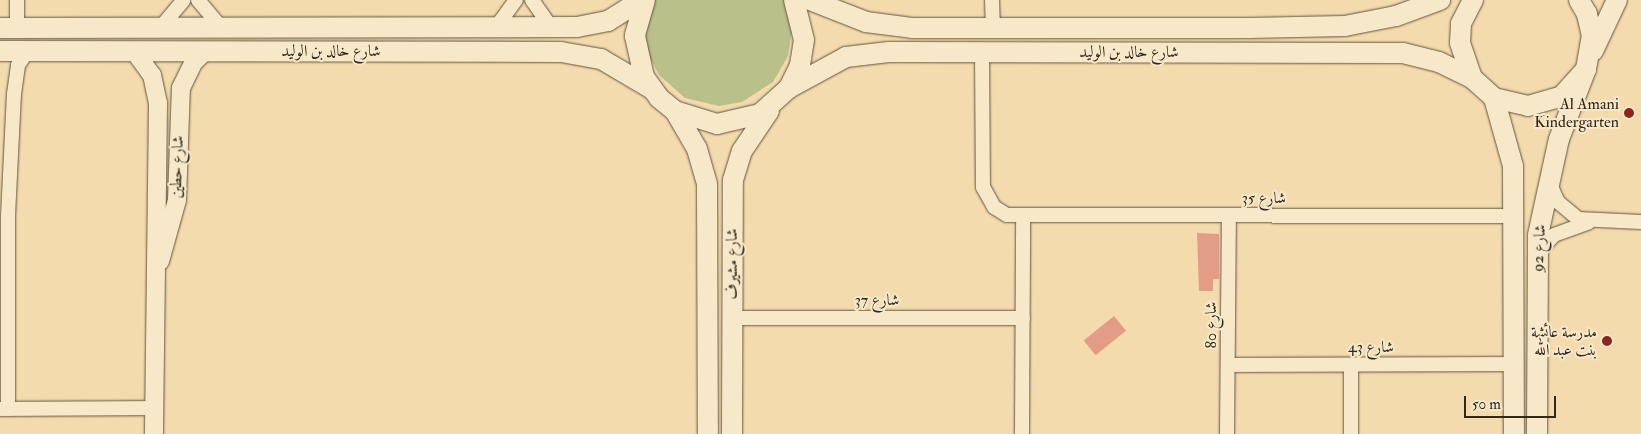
<!DOCTYPE html>
<html>
<head>
<meta charset="utf-8">
<style>
  body { margin:0 }
  #map { position:relative; width:1641px; height:434px; overflow:hidden; background:#f3dbad; font-family:"IM FELL Double Pica",Amiri,serif }
  div>[style] { position:absolute }
  [style*='--x'] { left:calc(var(--x)*1px); top:calc(var(--y)*1px); width:calc(var(--w)*1px); rotate:calc(var(--a)*1deg) }
  .green>* { inset:0; background:#bac08a }
  .building>* { inset:0; background:#e39c86; transform-origin:0 0 }
  .roads { filter:drop-shadow(0 0 1px #62543f) drop-shadow(0 0 1px #62543f) }
  .minor>* { height:14px; margin:-7px; padding:0 7px; transform-origin:7px; border-radius:7px; background:#f7e8ca }
  .tertiary>* { height:18px; margin:-9px; padding:0 9px; transform-origin:9px; border-radius:9px; background:#f7e8ca }
  .secondary>* { height:20px; margin:-10px; padding:0 10px; transform-origin:10px; border-radius:10px; background:#f7e8ca }
  .dots>* { width:14px; height:14px; translate:-50% -50%; box-sizing:border-box; border:2px solid #f7e8ca; border-radius:50% }
  span { translate:-50% -50%; white-space:nowrap; text-align:center; line-height:1.15; -webkit-text-stroke:4px #f7e8ca; paint-order:stroke }
  .street-label { font-size:16px; color:#31271a }
  .poi-label { font-size:16px; color:#31271a }
  .right { translate:-100% -50%; text-align:right }
  .scale { position:absolute; left:1464px; top:396px; width:92px; height:22px; box-sizing:border-box; border:2px solid #31271a; border-top:0; padding-left:6px; font-size:15px; line-height:18px; white-space:nowrap; color:#31271a; -webkit-text-stroke:4px #f7e8ca; paint-order:stroke }
</style>
</head>
<body>
<div id="map">
  <div class="green">
    <div style="clip-path:polygon(651px 0,785px 0,792px 30px,788px 56px,773px 82px,742px 102px,719px 106px,685px 98px,659px 75px,648px 54px,644px 29px)"></div>
  </div>
  <div class="building">
    <div style="clip-path:polygon(1197px 233px,1219px 234px,1219px 279px,1213px 279px,1213px 291px,1199px 291px)"></div>
    <div style="left:1114px;top:316px;width:19px;height:39px;rotate:51deg"></div>
  </div>
  <div class="roads">
    <div class="minor">
      <div style="--x:198;--y:0;--w:34;--a:50"></div>
      <div style="--x:532;--y:0;--w:29;--a:55"></div>
      <div style="--x:992;--y:0;--w:28;--a:88"></div>
      <div style="--x:497;--y:26;--w:32;--a:-54"></div>
      <div style="--x:161;--y:27;--w:35;--a:-50"></div>
      <div style="--x:17;--y:28;--w:28;--a:-90"></div>
      <div style="--x:982;--y:52;--w:135;--a:89.6"></div>
      <div style="--x:983;--y:187;--w:23;--a:61"></div>
      <div style="--x:994;--y:207;--w:15;--a:32"></div>
      <div style="--x:1007;--y:215;--w:507;--a:0.11"></div>
      <div style="--x:1549;--y:182;--w:22;--a:66"></div>
      <div style="--x:1558;--y:202;--w:26;--a:40"></div>
      <div style="--x:1578;--y:219;--w:63;--a:2.7"></div>
      <div style="--x:1537;--y:254;--w:25;--a:-48"></div>
      <div style="--x:1554;--y:235;--w:37;--a:-20"></div>
      <div style="--x:732;--y:318;--w:291;--a:0"></div>
      <div style="--x:1228;--y:365;--w:286;--a:-0.2"></div>
      <div style="--x:0;--y:409;--w:154;--a:-0.4"></div>
      <div style="--x:8;--y:409;--w:193;--a:-90"></div>
      <div style="--x:8;--y:216;--w:122;--a:-87.2"></div>
      <div style="--x:14;--y:94;--w:29;--a:-82"></div>
      <div style="--x:18;--y:65;--w:16;--a:-55"></div>
      <div style="--x:1022;--y:434;--w:218;--a:-89.7"></div>
      <div style="--x:1227;--y:434;--w:218;--a:-89.5"></div>
      <div style="--x:1351;--y:434;--w:69;--a:-90"></div>
    </div>
    <div class="tertiary">
      <div style="--x:135;--y:52;--w:29;--a:54"></div>
      <div style="--x:152;--y:75;--w:29;--a:78"></div>
      <div style="--x:158;--y:103;--w:331;--a:90.7"></div>
      <div style="--x:160;--y:261;--w:63;--a:-74.4"></div>
      <div style="--x:177;--y:200;--w:112;--a:-88"></div>
      <div style="--x:181;--y:88;--w:28;--a:-64"></div>
      <div style="--x:193;--y:63;--w:14;--a:-45"></div>
    </div>
    <div class="secondary">
      <div style="--x:645;--y:0;--w:37;--a:106"></div>
      <div style="--x:635;--y:36;--w:42;--a:77.6"></div>
      <div style="--x:644;--y:77;--w:26;--a:54"></div>
      <div style="--x:659;--y:98;--w:21;--a:39"></div>
      <div style="--x:675;--y:111;--w:44;--a:17.2"></div>
      <div style="--x:717;--y:124;--w:44;--a:-13.1"></div>
      <div style="--x:760;--y:114;--w:39;--a:-42"></div>
      <div style="--x:789;--y:88;--w:25;--a:-64"></div>
      <div style="--x:800;--y:65;--w:25;--a:-81"></div>
      <div style="--x:804;--y:40;--w:41;--a:-104"></div>
      <div style="--x:810;--y:0;--w:60;--a:21.4"></div>
      <div style="--x:866;--y:22;--w:46;--a:7.4"></div>
      <div style="--x:912;--y:28;--w:337;--a:0"></div>
      <div style="--x:1249;--y:28;--w:96;--a:-1.2"></div>
      <div style="--x:1345;--y:26;--w:52;--a:-11.1"></div>
      <div style="--x:1396;--y:16;--w:47;--a:-20"></div>
      <div style="--x:1473;--y:0;--w:27;--a:117"></div>
      <div style="--x:1461;--y:24;--w:19;--a:93"></div>
      <div style="--x:1460;--y:43;--w:37;--a:71"></div>
      <div style="--x:1472;--y:78;--w:30;--a:42"></div>
      <div style="--x:1494;--y:98;--w:35;--a:13"></div>
      <div style="--x:1528;--y:106;--w:35;--a:-16"></div>
      <div style="--x:1562;--y:96;--w:36;--a:-48"></div>
      <div style="--x:1586;--y:69;--w:34;--a:-80"></div>
      <div style="--x:1592;--y:36;--w:23;--a:-103"></div>
      <div style="--x:1587;--y:14;--w:16;--a:-120"></div>
      <div style="--x:0;--y:28;--w:577;--a:-0.1"></div>
      <div style="--x:577;--y:27;--w:32;--a:-11"></div>
      <div style="--x:608;--y:21;--w:40;--a:-32"></div>
      <div style="--x:0;--y:51;--w:561;--a:0.1"></div>
      <div style="--x:561;--y:52;--w:41;--a:9.9"></div>
      <div style="--x:601;--y:59;--w:59;--a:30.5"></div>
      <div style="--x:1593;--y:51;--w:56;--a:-64.8"></div>
      <div style="--x:789;--y:88;--w:65;--a:-28.5"></div>
      <div style="--x:846;--y:57;--w:43;--a:-6.6"></div>
      <div style="--x:889;--y:52;--w:514;--a:0.11"></div>
      <div style="--x:1403;--y:53;--w:37;--a:14"></div>
      <div style="--x:1439;--y:62;--w:37;--a:26"></div>
      <div style="--x:1494;--y:98;--w:71;--a:74.4"></div>
      <div style="--x:1513;--y:166;--w:268;--a:89.8"></div>
      <div style="--x:675;--y:111;--w:44;--a:59.9"></div>
      <div style="--x:697;--y:149;--w:36;--a:74"></div>
      <div style="--x:707;--y:184;--w:250;--a:89.8"></div>
      <div style="--x:732;--y:434;--w:254;--a:-89.8"></div>
      <div style="--x:733;--y:180;--w:30;--a:-73"></div>
      <div style="--x:742;--y:151;--w:48;--a:-56"></div>
      <div style="--x:1537;--y:434;--w:199;--a:-89.7"></div>
      <div style="--x:1538;--y:235;--w:98;--a:-77.7"></div>
      <div style="--x:1559;--y:139;--w:75;--a:-68.9"></div>
    </div>
  </div>
  <div class="dots">
    <div style="left:1629px;top:113px;background:#8f2418"></div>
    <div style="left:1607px;top:341px;background:#8f2418"></div>
  </div>
  <div class="street-label">
    <span style="left:331px;top:51px">شارع خالد بن الوليد</span>
    <span style="left:1129px;top:52px">شارع خالد بن الوليد</span>
    <span style="left:177px;top:167px;rotate:-88deg">شارع حطين</span>
    <span style="left:1264px;top:198px">شارع 35</span>
    <span style="left:1539px;top:248px;rotate:-87deg">شارع 92</span>
    <span style="left:732px;top:264px;rotate:-90deg">شارع مشيرف</span>
    <span style="left:877px;top:300px">شارع 37</span>
    <span style="left:1211px;top:325px;rotate:-90deg">شارع 80</span>
    <span style="left:1371px;top:347px">شارع 43</span>
  </div>
  <div class="poi-label">
    <span class="right" style="left:1619px;top:113px">Al Amani<br>Kindergarten</span>
    <span class="right" style="left:1597px;top:341px">مدرسة عائشة<br>بنت عبد الله</span>
  </div>
  <div class="scale">50 m</div>
</div>
</body>
</html>
